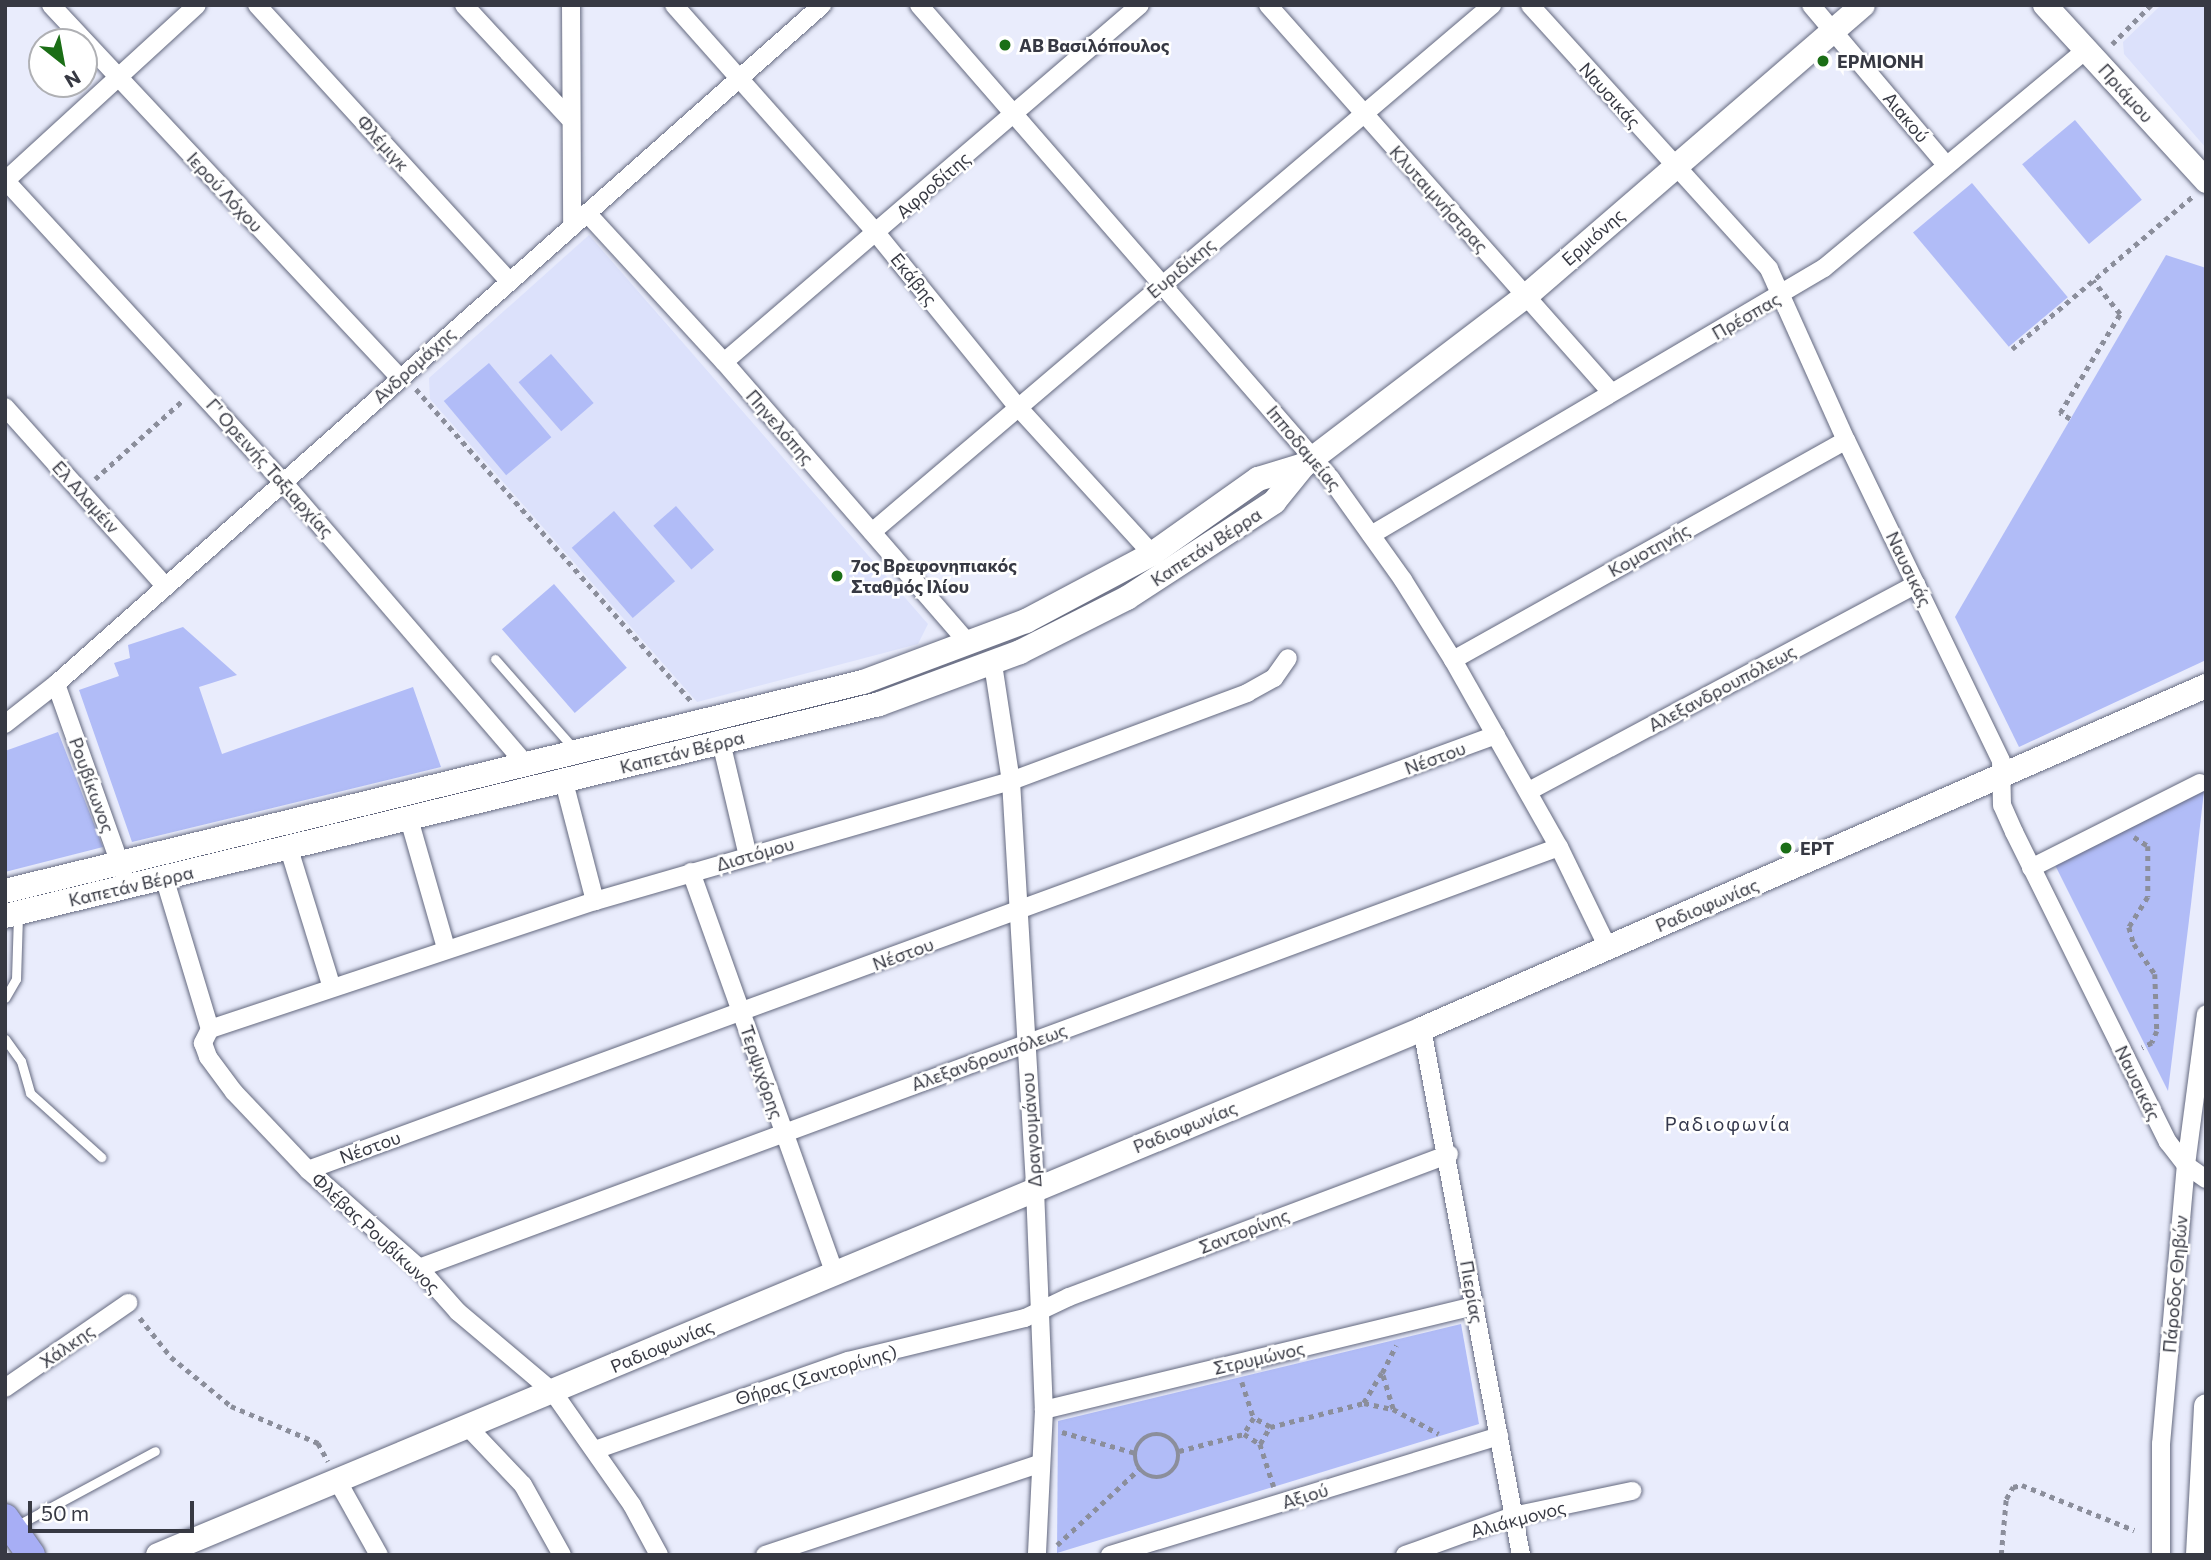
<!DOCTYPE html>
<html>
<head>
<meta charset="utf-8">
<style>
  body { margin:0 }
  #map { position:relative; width:2211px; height:1560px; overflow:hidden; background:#e9ecfc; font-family:Commissioner,sans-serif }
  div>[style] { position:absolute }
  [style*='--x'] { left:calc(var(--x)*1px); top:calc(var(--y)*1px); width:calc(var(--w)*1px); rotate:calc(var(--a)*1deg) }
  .built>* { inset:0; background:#dce1fb }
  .green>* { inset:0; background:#b1bcf7; transform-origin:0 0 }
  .path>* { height:4.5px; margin-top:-2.25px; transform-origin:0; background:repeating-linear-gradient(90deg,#8b8e9b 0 5px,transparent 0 10px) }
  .path>.ring { margin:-2.25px; padding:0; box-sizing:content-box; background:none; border:4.5px solid #8b8e9b; border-radius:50% }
  .roads { filter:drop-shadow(0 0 2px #64697f) drop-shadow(0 0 2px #64697f) }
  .lane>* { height:9px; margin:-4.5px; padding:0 4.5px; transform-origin:4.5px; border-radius:4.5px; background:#fff }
  .street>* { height:18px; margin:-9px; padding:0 9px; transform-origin:9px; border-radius:9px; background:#fff }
  .secondary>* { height:24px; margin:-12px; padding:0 12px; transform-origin:12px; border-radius:12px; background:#fff }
  .primary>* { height:28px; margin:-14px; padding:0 14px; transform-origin:14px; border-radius:14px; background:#a7aef5 }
  .dots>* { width:19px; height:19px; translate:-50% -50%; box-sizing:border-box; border:4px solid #fff; border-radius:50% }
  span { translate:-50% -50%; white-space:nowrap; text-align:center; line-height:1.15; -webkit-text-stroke:5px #fff; paint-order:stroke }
  .poi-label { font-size:18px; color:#373943; font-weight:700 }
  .left { translate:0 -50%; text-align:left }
  .street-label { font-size:18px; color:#373943 }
  .neighbourhood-label { font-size:19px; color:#34384c; letter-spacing:2px }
  .frame { position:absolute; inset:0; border:7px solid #373943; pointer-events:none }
  .north { position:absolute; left:28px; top:28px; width:70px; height:70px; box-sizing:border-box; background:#fff; border:2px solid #afb0b4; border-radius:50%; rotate:149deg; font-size:19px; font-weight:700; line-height:28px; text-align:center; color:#373943 }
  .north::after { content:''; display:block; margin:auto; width:24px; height:32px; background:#1b6e16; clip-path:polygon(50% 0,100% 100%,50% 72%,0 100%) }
  .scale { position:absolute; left:28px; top:1501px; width:166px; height:32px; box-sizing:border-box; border:4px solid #373943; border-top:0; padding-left:9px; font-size:21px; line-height:24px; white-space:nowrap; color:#373943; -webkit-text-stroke:5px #fff; paint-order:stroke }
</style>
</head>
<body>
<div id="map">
  <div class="built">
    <div style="clip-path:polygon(2161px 5px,2206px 5px,2206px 148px,2124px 54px,2123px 42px)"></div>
    <div style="clip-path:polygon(589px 235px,928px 624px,918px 644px,697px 702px,430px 399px,429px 378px)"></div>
  </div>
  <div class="green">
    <div style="left:2075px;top:120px;width:104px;height:69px;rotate:50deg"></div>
    <div style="left:1972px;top:183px;width:149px;height:77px;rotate:50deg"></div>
    <div style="clip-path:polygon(2166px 255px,2206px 268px,2206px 660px,2019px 747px,1955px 617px)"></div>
    <div style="left:551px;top:354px;width:65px;height:43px;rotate:49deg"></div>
    <div style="left:489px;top:363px;width:97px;height:59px;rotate:50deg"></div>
    <div style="left:676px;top:506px;width:58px;height:30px;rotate:49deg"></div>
    <div style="left:614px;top:511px;width:93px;height:56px;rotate:49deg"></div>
    <div style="left:554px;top:584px;width:111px;height:69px;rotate:49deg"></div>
    <div style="clip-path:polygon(183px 627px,237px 675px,199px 687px,222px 754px,413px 687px,441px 767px,132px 842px,79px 690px,119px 676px,114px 663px,130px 658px,128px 645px)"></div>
    <div style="clip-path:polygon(58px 732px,103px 847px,5px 872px,5px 751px)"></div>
    <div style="clip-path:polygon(2204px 791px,2191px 904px,2168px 1091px,2055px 865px)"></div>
    <div style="clip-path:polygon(1461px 1324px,1479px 1424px,1057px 1553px,1058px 1421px)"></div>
  </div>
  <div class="path">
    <div style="--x:2112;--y:44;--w:55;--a:-45"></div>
    <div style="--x:2012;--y:349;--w:236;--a:-40.2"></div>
    <div style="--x:416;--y:389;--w:419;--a:48.6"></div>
    <div style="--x:2070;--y:419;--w:12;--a:-149"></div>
    <div style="--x:2060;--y:413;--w:116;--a:-58.8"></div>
    <div style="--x:2120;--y:314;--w:43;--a:-129.3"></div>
    <div style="--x:95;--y:479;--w:117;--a:-41.9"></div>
    <div style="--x:2134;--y:837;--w:17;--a:33"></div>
    <div style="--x:2148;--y:846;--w:51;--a:90"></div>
    <div style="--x:2148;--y:897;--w:36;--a:122"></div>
    <div style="--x:2129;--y:927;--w:18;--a:74"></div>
    <div style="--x:2134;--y:944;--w:37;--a:55"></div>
    <div style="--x:2155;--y:974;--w:57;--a:88"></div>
    <div style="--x:2157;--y:1031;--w:13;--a:113"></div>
    <div style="--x:2152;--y:1043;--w:11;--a:153"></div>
    <div style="--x:140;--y:1318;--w:50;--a:51.5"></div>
    <div style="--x:171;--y:1357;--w:77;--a:39.2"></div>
    <div style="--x:231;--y:1406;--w:95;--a:23"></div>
    <div style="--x:318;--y:1443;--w:21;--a:61"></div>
    <div style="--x:1382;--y:1373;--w:31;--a:-63"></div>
    <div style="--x:1242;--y:1382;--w:38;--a:72"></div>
    <div style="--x:1393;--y:1409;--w:52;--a:28.5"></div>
    <div style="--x:1270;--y:1427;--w:97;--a:-14.3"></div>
    <div style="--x:1364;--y:1403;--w:30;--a:12"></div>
    <div style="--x:1393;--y:1409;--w:38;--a:-107"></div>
    <div style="--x:1382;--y:1373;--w:35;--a:121"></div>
    <div style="--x:1062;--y:1432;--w:76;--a:16"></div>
    <div class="ring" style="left:1135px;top:1434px;width:39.5px;height:39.5px"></div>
    <div style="--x:1260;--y:1444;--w:20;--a:-60"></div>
    <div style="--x:1270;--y:1427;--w:18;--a:-151"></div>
    <div style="--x:1254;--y:1418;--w:19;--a:122"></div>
    <div style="--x:1244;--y:1434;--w:19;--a:32"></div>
    <div style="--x:1260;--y:1444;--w:45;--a:72"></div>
    <div style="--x:1179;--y:1451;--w:67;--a:-14.7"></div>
    <div style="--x:1057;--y:1545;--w:112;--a:-42.8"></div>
    <div style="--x:2001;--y:1555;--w:56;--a:-84.9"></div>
    <div style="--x:2006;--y:1499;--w:14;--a:-60"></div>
    <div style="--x:2013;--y:1487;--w:9;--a:-13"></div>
    <div style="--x:2022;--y:1485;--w:121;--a:21.9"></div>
  </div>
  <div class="roads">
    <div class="lane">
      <div style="--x:495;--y:659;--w:120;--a:48.7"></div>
      <div style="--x:5;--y:998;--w:22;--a:-60"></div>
      <div style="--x:16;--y:979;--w:64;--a:-88.2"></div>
      <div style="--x:5;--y:1039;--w:27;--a:54"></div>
      <div style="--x:21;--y:1061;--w:33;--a:74"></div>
      <div style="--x:30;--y:1093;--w:96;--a:42"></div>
      <div style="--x:14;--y:1527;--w:160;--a:-28.3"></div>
    </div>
    <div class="street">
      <div style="--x:51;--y:5;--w:511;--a:46.9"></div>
      <div style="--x:257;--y:5;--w:374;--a:47.6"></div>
      <div style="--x:464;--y:5;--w:154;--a:47.1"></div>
      <div style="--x:571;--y:5;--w:221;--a:89.7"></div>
      <div style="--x:674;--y:5;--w:306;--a:48.4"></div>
      <div style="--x:877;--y:234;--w:222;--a:50.9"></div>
      <div style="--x:1017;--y:406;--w:200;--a:47.6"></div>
      <div style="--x:919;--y:5;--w:628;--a:49"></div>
      <div style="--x:1331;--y:479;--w:124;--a:54.5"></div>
      <div style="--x:1403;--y:580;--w:94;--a:58"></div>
      <div style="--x:1453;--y:660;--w:215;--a:60.5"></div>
      <div style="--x:1559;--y:847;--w:112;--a:64.1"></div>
      <div style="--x:1268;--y:5;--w:517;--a:48.45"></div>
      <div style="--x:1530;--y:5;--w:356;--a:47.8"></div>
      <div style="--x:1769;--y:269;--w:188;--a:65.8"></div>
      <div style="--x:1846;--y:440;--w:356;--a:64.2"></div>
      <div style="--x:2001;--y:761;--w:44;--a:88.7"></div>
      <div style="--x:2002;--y:805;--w:30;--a:66"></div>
      <div style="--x:2014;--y:832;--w:346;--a:63.6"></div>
      <div style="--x:2168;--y:1142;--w:29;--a:52"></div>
      <div style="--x:2186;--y:1165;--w:24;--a:35"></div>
      <div style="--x:1811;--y:5;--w:209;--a:49.8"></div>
      <div style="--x:5;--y:180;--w:410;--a:47.4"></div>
      <div style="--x:283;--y:482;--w:371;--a:49.3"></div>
      <div style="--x:5;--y:181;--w:260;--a:-42.5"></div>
      <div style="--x:587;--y:213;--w:202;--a:47.4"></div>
      <div style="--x:724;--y:362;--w:374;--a:49"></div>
      <div style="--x:724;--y:362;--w:548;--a:-40.64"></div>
      <div style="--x:5;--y:407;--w:241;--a:48.2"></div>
      <div style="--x:872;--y:532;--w:814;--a:-40.36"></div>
      <div style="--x:1371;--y:535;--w:526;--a:-30.52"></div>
      <div style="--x:1824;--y:268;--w:342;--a:-39.8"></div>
      <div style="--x:1453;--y:660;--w:450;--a:-29.2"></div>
      <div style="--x:993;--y:664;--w:118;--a:81.3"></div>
      <div style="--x:1011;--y:781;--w:409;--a:86.6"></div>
      <div style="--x:1035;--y:1189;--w:221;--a:87.7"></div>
      <div style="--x:1044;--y:1410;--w:145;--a:92.8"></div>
      <div style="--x:56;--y:684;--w:200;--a:70.4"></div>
      <div style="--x:5;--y:724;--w:65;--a:-38.1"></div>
      <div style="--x:56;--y:684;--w:1024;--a:-41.55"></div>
      <div style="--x:721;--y:742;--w:117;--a:76.7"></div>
      <div style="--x:564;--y:782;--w:123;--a:75.4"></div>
      <div style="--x:1529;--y:791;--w:439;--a:-28.1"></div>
      <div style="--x:409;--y:819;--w:134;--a:74"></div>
      <div style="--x:289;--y:849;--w:145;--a:72.8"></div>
      <div style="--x:2031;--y:868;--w:189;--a:-26.7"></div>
      <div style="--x:691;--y:872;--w:425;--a:70.3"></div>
      <div style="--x:164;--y:877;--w:159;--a:73.2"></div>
      <div style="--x:210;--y:1029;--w:16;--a:117"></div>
      <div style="--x:203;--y:1043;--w:15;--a:70"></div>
      <div style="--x:208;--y:1057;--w:44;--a:53.4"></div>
      <div style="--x:234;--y:1092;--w:108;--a:46.5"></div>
      <div style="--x:308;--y:1170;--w:148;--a:41.4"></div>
      <div style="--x:419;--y:1268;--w:59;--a:48.4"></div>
      <div style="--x:458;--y:1312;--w:124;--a:40.1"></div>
      <div style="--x:553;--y:1392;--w:138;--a:55"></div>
      <div style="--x:632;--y:1505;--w:57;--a:61.6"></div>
      <div style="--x:210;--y:1029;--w:406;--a:-18.4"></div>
      <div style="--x:595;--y:901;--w:433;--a:-16.1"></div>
      <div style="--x:1011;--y:781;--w:252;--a:-20.4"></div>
      <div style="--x:1247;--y:693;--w:31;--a:-29"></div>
      <div style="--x:1274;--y:678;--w:24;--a:-55"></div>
      <div style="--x:1422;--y:1029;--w:535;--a:79.34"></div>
      <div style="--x:308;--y:1170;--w:1265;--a:-20.11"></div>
      <div style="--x:419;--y:1268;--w:1215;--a:-20.27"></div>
      <div style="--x:5;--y:1388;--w:150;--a:-34.6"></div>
      <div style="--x:1044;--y:1410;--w:442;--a:-13.6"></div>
      <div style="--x:467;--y:1426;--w:81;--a:46.5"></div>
      <div style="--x:523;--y:1485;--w:80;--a:60.9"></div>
      <div style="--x:595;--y:1450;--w:268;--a:-19.4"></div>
      <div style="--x:848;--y:1361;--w:182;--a:-13.7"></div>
      <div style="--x:1025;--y:1318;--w:49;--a:-25.5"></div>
      <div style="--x:1069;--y:1297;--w:406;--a:-20.6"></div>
      <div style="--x:337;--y:1480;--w:86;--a:60.8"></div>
      <div style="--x:765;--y:1555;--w:289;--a:-18.4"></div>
      <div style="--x:1110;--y:1555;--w:407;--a:-17"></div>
      <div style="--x:1405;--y:1555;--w:115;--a:-19.9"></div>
      <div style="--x:1513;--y:1516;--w:122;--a:-11.9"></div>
      <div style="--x:2161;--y:1555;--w:111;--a:-90"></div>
      <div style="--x:2161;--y:1444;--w:280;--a:-84.9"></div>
      <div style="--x:2186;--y:1165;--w:152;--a:-82.5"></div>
    </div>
    <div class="secondary">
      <div style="--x:2045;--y:5;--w:239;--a:47.5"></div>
      <div style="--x:5;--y:891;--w:883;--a:-13.69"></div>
      <div style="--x:863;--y:682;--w:174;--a:-20.5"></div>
      <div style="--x:1026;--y:621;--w:143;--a:-28"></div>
      <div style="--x:1152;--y:554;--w:130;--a:-35.3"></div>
      <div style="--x:1258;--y:479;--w:48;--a:-16.9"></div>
      <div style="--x:5;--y:916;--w:899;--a:-13.63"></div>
      <div style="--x:879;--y:704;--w:150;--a:-20.2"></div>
      <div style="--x:1020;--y:652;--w:120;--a:-26.8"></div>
      <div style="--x:1127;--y:598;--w:176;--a:-33.1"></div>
      <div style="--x:1274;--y:502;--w:48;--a:-51"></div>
      <div style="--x:1304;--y:465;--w:279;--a:-37.3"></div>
      <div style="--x:1526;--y:296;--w:445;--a:-40.8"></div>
      <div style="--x:158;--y:1555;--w:1369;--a:-22.59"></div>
      <div style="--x:1422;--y:1029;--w:856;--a:-23.63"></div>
      <div style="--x:2198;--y:1555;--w:149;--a:-86.9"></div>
    </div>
    <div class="primary">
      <div style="--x:5;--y:1518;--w:45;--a:54.9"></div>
    </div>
  </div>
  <div class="dots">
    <div style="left:1005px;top:45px;background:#1b6e16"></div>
    <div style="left:1823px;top:61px;background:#1b6e16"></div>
    <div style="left:837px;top:576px;background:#1b6e16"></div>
    <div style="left:1786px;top:848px;background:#1b6e16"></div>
  </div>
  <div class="poi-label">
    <span class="left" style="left:1019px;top:45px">ΑΒ Βασιλόπουλος</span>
    <span class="left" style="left:1837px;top:61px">ΕΡΜΙΟΝΗ</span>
    <span class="left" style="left:851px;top:576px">7ος Βρεφονηπιακός<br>Σταθμός Ιλίου</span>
    <span class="left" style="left:1800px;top:848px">ΕΡΤ</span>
  </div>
  <div class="street-label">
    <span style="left:2126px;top:93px;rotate:48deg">Πριάμου</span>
    <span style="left:1610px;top:95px;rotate:48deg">Ναυσικάς</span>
    <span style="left:1906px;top:117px;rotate:50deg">Αιακού</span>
    <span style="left:383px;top:143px;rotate:48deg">Φλέμιγκ</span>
    <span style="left:933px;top:185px;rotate:-41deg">Αφροδίτης</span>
    <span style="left:225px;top:192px;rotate:47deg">Ιερού Λόχου</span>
    <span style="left:1439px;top:199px;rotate:48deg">Κλυταιμνήστρας</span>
    <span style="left:1593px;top:237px;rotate:-41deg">Ερμιόνης</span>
    <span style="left:1181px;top:268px;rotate:-40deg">Ευριδίκης</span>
    <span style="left:914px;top:279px;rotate:51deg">Εκάβης</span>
    <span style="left:1746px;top:316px;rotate:-30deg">Πρέσπας</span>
    <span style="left:414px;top:365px;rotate:-42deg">Ανδρομάχης</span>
    <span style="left:780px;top:427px;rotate:49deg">Πηνελόπης</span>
    <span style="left:1304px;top:448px;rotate:50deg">Ιπποδαμείας</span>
    <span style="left:270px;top:468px;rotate:48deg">Γ' Ορεινής Ταξιαρχίας</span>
    <span style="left:86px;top:497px;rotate:48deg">Ελ Αλαμέιν</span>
    <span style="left:1206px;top:547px;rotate:-33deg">Καπετάν Βέρρα</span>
    <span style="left:1649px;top:550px;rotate:-29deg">Κομοτηνής</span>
    <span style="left:1909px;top:569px;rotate:64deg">Ναυσικάς</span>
    <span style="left:1722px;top:688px;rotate:-28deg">Αλεξανδρουπόλεως</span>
    <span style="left:682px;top:752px;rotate:-14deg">Καπετάν Βέρρα</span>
    <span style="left:1435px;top:758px;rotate:-20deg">Νέστου</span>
    <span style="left:92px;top:785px;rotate:70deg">Ρουβίκωνος</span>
    <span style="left:755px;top:854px;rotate:-16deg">Διστόμου</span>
    <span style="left:131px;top:886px;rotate:-13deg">Καπετάν Βέρρα</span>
    <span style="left:1707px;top:905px;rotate:-23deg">Ραδιοφωνίας</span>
    <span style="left:903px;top:954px;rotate:-20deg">Νέστου</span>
    <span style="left:989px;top:1057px;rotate:-20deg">Αλεξανδρουπόλεως</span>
    <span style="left:762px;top:1072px;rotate:71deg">Τερψιχόρης</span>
    <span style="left:2138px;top:1083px;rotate:64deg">Ναυσικάς</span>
    <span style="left:1185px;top:1127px;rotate:-22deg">Ραδιοφωνίας</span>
    <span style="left:1031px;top:1130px;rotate:-94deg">Δραγουμάνου</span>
    <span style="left:370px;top:1147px;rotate:-20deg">Νέστου</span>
    <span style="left:1244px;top:1231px;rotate:-21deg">Σαντορίνης</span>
    <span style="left:376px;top:1233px;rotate:43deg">Φλέβας Ρουβίκωνος</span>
    <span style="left:2175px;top:1284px;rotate:-85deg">Πάροδος Θηβών</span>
    <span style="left:1472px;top:1292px;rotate:80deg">Πιερίας</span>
    <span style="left:67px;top:1346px;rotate:-35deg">Χάλκης</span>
    <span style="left:662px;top:1346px;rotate:-23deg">Ραδιοφωνίας</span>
    <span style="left:1259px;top:1358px;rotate:-13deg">Στρυμώνος</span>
    <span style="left:816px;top:1375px;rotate:-17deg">Θήρας (Σαντορίνης)</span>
    <span style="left:1305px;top:1496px;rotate:-17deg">Αξιού</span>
    <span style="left:1518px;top:1519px;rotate:-15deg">Αλιάκμονος</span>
  </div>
  <div class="neighbourhood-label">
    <span style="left:1728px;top:1124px">Ραδιοφωνία</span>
  </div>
  <div class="frame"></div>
  <div class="north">N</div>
  <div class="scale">50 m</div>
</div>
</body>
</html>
